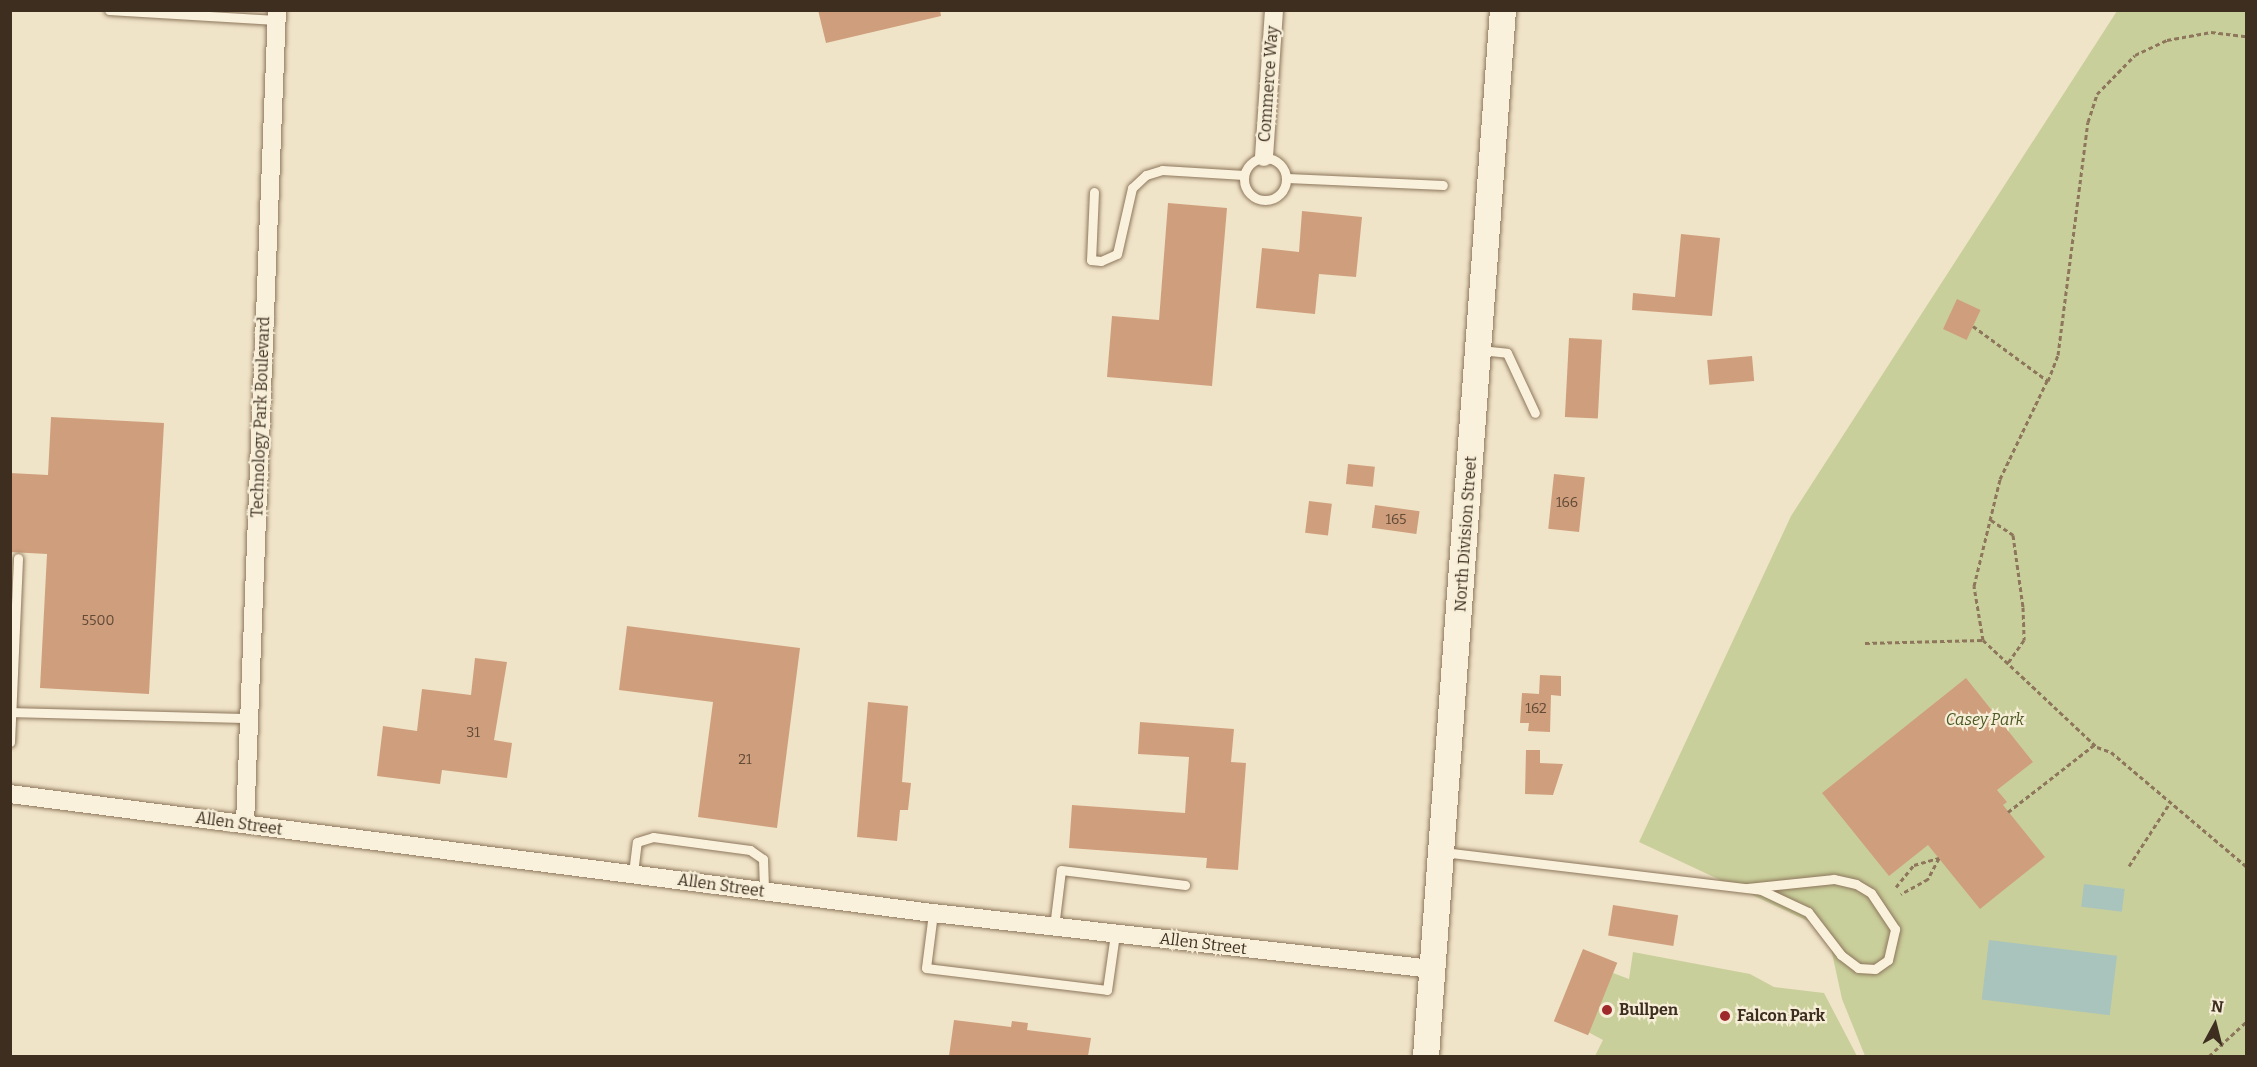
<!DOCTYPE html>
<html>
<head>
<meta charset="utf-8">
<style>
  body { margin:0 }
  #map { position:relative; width:2257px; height:1067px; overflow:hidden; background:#f0e4c8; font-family:Bitter,serif }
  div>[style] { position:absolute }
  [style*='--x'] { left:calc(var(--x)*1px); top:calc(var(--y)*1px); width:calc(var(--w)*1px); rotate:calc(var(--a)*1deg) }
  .green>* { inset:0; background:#c9cf9b }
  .water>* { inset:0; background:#a9c4bc; transform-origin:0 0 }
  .building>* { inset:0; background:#cf9f7d; transform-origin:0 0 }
  .path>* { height:3px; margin-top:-1.5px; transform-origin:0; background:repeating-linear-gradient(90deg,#8d765c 0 4.5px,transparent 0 7.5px) }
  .roads { filter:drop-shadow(0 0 2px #8d765c) drop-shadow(0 0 2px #8d765c) }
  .lane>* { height:9px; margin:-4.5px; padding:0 4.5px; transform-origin:4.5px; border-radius:4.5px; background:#faf1dc }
  .lane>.ring { margin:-4.5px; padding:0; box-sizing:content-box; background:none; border:9px solid #faf1dc; border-radius:50% }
  .street>* { height:18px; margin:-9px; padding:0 9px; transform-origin:9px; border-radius:9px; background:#faf1dc }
  .secondary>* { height:26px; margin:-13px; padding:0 13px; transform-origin:13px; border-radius:13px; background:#faf1dc }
  .dots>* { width:16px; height:16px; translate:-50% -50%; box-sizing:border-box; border:3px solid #f7eed8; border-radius:50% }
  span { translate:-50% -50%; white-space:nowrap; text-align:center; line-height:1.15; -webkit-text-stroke:4.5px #f7eed8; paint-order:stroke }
  .number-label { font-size:14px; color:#624a37 }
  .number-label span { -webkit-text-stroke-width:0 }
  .street-label { font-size:16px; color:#3d2e20 }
  .park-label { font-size:16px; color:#4d5a26; font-style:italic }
  .poi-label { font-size:16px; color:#3d2e20; font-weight:700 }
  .left { translate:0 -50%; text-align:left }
  .frame { position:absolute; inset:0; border:12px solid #3d2e20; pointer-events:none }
  .north { position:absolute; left:2185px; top:995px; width:60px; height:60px; -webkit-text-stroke:4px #f7eed8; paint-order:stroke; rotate:7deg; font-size:16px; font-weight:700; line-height:24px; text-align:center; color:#3d2e20 }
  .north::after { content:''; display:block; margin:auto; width:21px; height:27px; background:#3d2e20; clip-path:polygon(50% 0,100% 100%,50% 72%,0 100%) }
</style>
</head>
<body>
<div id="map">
  <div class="green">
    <div style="clip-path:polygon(2117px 11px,2246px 11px,2246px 1056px,1865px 1056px,1842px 999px,1827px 930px,1639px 842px,1791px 516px)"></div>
    <div style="clip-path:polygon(1633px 952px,1750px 974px,1774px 987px,1824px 993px,1857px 1056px,1595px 1056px,1603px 1040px,1588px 1032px,1613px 973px,1629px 979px)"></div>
  </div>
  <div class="water">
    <div style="left:2084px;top:884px;width:41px;height:23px;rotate:7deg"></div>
    <div style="left:1989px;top:940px;width:129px;height:60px;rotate:7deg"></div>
  </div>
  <div class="building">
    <div style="clip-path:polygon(818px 10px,940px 10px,941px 16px,826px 43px)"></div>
    <div style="clip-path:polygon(1168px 203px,1227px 208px,1212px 386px,1107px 377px,1112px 316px,1159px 320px)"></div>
    <div style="clip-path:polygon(1302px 211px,1362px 217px,1356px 277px,1319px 274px,1315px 314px,1256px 308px,1262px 248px,1299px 252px)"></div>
    <div style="clip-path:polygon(1681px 234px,1720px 238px,1712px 316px,1632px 310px,1633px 293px,1675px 297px)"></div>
    <div style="left:1957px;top:299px;width:26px;height:33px;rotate:25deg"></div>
    <div style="left:1569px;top:338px;width:33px;height:79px;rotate:3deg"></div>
    <div style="left:1752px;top:356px;width:25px;height:45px;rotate:85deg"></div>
    <div style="clip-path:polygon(51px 417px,164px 423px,149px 694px,40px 688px,47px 554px,10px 552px,10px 473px,48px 475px)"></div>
    <div style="left:1348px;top:464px;width:27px;height:20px;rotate:6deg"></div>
    <div style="left:1554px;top:474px;width:31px;height:55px;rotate:6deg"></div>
    <div style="left:1309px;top:501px;width:23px;height:32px;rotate:7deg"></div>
    <div style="left:1375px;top:505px;width:45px;height:23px;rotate:8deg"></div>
    <div style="clip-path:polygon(627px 626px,800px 648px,777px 828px,698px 817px,713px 702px,619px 690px)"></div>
    <div style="clip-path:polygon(475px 658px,507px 662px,494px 740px,512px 743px,507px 778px,442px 770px,440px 784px,377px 776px,383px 726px,417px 731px,422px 689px,471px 695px)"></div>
    <div style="clip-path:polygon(1540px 675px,1561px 676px,1561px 696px,1551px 695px,1550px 732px,1528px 731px,1529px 723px,1520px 723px,1522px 693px,1539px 694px)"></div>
    <div style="clip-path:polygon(1966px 678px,2033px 762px,1997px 790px,2007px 802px,2003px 805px,2045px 857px,1980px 909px,1928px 845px,1889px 876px,1822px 793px)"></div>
    <div style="clip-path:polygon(868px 702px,908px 706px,902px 782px,911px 783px,908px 810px,900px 810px,897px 841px,857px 837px)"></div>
    <div style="clip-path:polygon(1140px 722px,1234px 729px,1231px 762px,1246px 763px,1238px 870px,1206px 868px,1207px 858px,1069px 848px,1072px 805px,1185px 813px,1189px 757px,1138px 754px)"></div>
    <div style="clip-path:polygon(1526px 750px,1540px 750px,1540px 763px,1563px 764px,1553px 795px,1525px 794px)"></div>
    <div style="left:1613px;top:905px;width:66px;height:31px;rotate:9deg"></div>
    <div style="left:1583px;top:949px;width:37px;height:78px;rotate:22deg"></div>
    <div style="clip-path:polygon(954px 1020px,1011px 1027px,1012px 1021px,1028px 1023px,1027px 1030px,1091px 1038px,1088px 1056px,949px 1056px)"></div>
  </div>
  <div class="path">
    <div style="--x:1973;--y:326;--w:93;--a:36.3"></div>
    <div style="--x:2048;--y:381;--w:28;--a:-69"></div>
    <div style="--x:2058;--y:355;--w:235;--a:-82.7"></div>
    <div style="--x:2088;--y:122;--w:29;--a:-72"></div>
    <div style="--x:2097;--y:94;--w:54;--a:-45.7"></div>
    <div style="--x:2135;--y:55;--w:35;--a:-25"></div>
    <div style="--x:2167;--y:40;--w:45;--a:-10.3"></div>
    <div style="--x:2211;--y:32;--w:35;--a:7"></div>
    <div style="--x:1991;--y:520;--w:27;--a:34"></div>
    <div style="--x:2013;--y:535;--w:73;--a:82.1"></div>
    <div style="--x:2023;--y:607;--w:33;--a:88"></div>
    <div style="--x:2024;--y:640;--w:28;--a:125"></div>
    <div style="--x:1983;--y:640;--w:55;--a:-99.5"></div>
    <div style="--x:1974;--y:586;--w:110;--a:-76.3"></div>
    <div style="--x:2000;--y:479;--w:109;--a:-64.4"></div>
    <div style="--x:1865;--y:643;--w:118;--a:-1.5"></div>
    <div style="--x:1983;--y:640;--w:156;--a:43.2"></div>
    <div style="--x:2097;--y:747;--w:15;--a:20"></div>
    <div style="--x:2111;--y:752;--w:177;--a:40.2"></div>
    <div style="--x:2008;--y:812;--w:109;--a:-37.9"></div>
    <div style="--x:2129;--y:866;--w:77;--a:-57.1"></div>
    <div style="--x:1896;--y:887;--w:28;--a:-51"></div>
    <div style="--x:1914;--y:865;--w:26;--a:-16"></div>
    <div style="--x:1939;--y:858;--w:24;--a:118"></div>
    <div style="--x:1928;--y:879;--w:31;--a:151"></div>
    <div style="--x:2209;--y:1056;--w:50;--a:-42.6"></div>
  </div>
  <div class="roads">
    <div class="lane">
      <div style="--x:109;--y:10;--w:167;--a:3.4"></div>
      <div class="ring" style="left:1244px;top:158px;width:33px;height:33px"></div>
      <div style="--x:1287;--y:178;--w:156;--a:2.6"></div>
      <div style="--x:1094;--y:192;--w:68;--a:92.5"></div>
      <div style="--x:1091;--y:260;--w:10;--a:6"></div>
      <div style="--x:1101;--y:261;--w:17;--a:-24"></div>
      <div style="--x:1117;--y:254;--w:68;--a:-77.2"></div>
      <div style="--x:1132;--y:188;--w:19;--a:-43"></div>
      <div style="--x:1146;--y:175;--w:17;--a:-17"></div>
      <div style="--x:1162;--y:170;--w:82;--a:3.5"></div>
      <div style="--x:1480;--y:350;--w:27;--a:6"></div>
      <div style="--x:1507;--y:353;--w:66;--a:65"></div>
      <div style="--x:12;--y:712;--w:237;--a:1.5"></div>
      <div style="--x:10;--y:742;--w:184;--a:-87.5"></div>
      <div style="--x:1443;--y:852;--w:320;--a:6.8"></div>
      <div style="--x:1761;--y:890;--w:52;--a:25.1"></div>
      <div style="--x:1808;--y:912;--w:54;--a:52.5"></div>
      <div style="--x:1841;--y:955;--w:21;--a:37"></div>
      <div style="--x:1858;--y:968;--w:17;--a:3"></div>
      <div style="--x:1875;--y:969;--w:16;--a:-35"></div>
      <div style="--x:1888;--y:960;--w:32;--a:-77"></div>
      <div style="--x:1895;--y:929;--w:43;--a:-123.7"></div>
      <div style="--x:1871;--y:893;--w:17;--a:-149"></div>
      <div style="--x:1856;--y:884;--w:23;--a:-167"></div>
      <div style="--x:1834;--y:879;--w:87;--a:174.1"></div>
      <div style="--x:633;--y:873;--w:31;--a:-83"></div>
      <div style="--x:637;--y:842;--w:17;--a:-17"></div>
      <div style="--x:653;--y:837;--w:98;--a:7.6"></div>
      <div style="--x:750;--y:850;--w:16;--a:35"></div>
      <div style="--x:763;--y:859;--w:33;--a:88"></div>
      <div style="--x:933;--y:913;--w:55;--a:97.3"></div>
      <div style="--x:926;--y:968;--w:182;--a:6.9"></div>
      <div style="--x:1107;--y:990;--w:57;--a:-81.9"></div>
      <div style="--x:1054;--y:927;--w:57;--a:-83"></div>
      <div style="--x:1061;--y:870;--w:125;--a:6.9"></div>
    </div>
    <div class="street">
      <div style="--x:1264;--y:157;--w:147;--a:-86.1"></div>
      <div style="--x:10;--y:794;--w:931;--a:7.35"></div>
      <div style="--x:933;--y:913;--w:502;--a:6.4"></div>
      <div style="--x:245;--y:824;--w:815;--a:-87.75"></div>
    </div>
    <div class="secondary">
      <div style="--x:1426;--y:1056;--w:1049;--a:-85.79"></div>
    </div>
  </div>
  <div class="dots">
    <div style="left:1607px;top:1010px;background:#9e2a2b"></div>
    <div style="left:1725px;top:1016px;background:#9e2a2b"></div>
  </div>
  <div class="number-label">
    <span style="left:1567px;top:503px">166</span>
    <span style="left:1396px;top:520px">165</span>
    <span style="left:98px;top:621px">5500</span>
    <span style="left:1536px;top:709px">162</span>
    <span style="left:473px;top:733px">31</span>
    <span style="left:745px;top:760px">21</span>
  </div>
  <div class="street-label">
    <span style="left:1269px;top:84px;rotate:-86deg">Commerce Way</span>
    <span style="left:261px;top:417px;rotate:-88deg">Technology Park Boulevard</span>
    <span style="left:1466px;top:534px;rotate:-86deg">North Division Street</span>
    <span style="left:239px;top:824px;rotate:8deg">Allen Street</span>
    <span style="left:721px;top:886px;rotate:8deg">Allen Street</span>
    <span style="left:1203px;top:944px;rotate:7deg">Allen Street</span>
  </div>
  <div class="park-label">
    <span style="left:1985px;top:720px">Casey Park</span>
  </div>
  <div class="poi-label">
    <span class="left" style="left:1619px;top:1010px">Bullpen</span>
    <span class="left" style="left:1737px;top:1016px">Falcon Park</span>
  </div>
  <div class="frame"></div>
  <div class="north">N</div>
</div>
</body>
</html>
